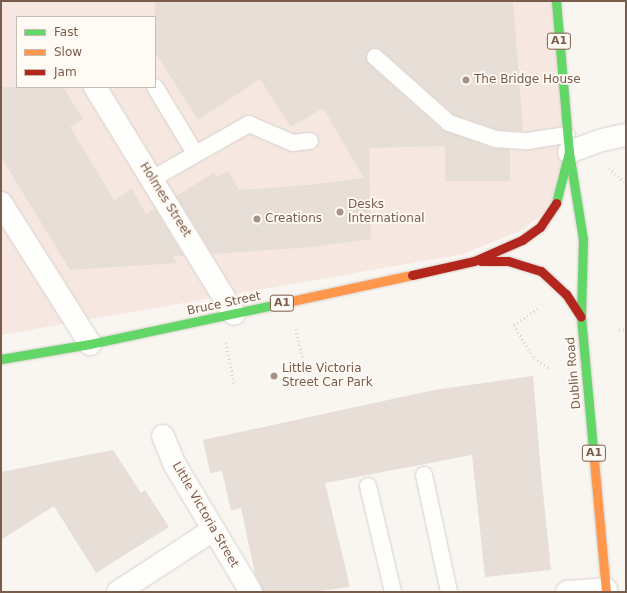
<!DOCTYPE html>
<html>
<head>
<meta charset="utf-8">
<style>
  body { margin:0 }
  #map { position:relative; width:627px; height:593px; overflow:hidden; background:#f9f5f0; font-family:"DejaVu Sans",sans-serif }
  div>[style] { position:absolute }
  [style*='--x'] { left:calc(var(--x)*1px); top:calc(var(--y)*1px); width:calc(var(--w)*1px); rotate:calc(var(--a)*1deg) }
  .commercial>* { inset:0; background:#f6e8e1 }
  .building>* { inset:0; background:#e6ded7 }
  .path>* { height:2.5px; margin-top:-1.25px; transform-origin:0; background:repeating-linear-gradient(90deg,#dcd5d0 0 1px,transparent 0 4px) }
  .roads { filter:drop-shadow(0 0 1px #d7d1cb) drop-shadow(0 0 1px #d7d1cb) }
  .lane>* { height:16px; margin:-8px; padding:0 8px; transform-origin:8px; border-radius:8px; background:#fefefd }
  .street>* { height:22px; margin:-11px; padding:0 11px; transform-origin:11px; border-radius:11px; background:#fefefd }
  .fast>* { height:9px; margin:-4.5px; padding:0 4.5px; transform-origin:4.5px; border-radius:4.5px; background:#63d668 }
  .slow>* { height:9px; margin:-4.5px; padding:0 4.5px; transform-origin:4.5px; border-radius:4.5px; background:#ff974d }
  .jam>* { height:9px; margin:-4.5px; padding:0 4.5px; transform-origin:4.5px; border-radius:4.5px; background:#b3261e }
  .dots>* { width:11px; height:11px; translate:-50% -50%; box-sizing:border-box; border:2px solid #fffaf3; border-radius:50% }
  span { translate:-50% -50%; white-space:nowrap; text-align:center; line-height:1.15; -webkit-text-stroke:3.5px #fffaf3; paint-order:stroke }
  .shield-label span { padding:1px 3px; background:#fffaf3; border:1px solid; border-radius:3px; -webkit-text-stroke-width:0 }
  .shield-label { font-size:11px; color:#7a5c4d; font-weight:700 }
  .poi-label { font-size:12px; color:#7a5c4d }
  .left { translate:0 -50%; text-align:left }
  .street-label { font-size:12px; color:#7a5c4d }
  .frame { position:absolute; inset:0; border:2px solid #7a5c4d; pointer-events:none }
  .legend { position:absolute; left:16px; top:16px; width:140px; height:72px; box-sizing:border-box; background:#fffaf3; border:1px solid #cabbb1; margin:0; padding:5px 7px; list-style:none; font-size:12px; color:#7a5c4d }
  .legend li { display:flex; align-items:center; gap:8px; height:20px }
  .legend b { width:20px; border:1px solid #cabbb1 }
</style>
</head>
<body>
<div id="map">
  <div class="commercial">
    <div style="clip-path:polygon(evenodd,1px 1px,556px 1px,569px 152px,556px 203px,522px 230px,463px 254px,1px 335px,1px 1px,17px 17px,155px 17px,155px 87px,17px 87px,17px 17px)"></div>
  </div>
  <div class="building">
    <div style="clip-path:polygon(155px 1px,513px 1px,523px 131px,498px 130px,454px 115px,381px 50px,372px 48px,366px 55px,369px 64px,443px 130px,493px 148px,510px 149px,510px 181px,445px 181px,445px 146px,369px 148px,371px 239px,312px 247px,212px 254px,176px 196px,214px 173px,216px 177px,228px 171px,239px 190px,308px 185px,364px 178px,323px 108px,291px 127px,260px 79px,198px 120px,155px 52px)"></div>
    <div style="clip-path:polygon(1px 87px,63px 87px,83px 119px,70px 127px,114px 200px,132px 189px,146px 214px,155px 209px,184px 256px,173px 256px,177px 263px,70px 270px,1px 157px)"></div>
    <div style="clip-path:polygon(533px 376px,540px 462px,551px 570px,485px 577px,472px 455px,325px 483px,350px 587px,310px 592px,263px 592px,255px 574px,241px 508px,231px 511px,222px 471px,210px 473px,203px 440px,434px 390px)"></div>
    <div style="clip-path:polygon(113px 450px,141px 493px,145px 490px,169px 527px,96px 573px,54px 506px,1px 540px,1px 472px)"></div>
  </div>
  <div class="path">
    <div style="--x:609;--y:168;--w:23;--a:43"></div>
    <div style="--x:538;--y:309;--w:29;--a:146"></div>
    <div style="--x:514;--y:325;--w:39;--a:59"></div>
    <div style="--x:534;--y:358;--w:20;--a:33"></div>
    <div style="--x:296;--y:329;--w:43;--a:76.6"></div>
    <div style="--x:619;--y:330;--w:7;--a:-8"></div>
    <div style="--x:226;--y:343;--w:44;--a:78.2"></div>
  </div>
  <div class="roads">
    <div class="lane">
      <div style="--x:375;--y:57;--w:99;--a:41.7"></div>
      <div style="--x:449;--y:123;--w:50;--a:18.8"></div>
      <div style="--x:496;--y:139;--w:32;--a:4"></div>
      <div style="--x:528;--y:141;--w:39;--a:-9"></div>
      <div style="--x:155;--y:87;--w:77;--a:58.8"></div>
      <div style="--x:152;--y:179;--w:112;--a:-29.6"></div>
      <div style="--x:249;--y:124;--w:48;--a:23.4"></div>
      <div style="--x:293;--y:143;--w:17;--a:-7"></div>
      <div style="--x:424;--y:475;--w:120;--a:77.9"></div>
      <div style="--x:368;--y:486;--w:109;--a:76.7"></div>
    </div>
    <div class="street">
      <div style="--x:95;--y:87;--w:266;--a:58.5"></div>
      <div style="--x:569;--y:152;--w:35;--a:-20"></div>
      <div style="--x:602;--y:140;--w:25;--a:-12"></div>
      <div style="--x:1;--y:203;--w:167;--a:57.7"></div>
      <div style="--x:163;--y:436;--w:31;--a:68"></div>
      <div style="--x:175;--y:465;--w:148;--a:59.1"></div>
      <div style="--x:118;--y:592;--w:113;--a:-33.1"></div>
      <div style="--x:567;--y:592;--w:39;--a:-4"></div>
    </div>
    <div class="fast">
      <div style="--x:556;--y:1;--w:152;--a:85.1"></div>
      <div style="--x:569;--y:152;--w:88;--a:80.9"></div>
      <div style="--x:583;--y:239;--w:78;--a:91.5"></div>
      <div style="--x:581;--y:317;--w:144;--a:84.8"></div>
      <div style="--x:556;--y:203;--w:53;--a:-75.7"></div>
      <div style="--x:1;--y:359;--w:90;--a:-9.6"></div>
      <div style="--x:90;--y:344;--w:187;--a:-12"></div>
    </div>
    <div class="slow">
      <div style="--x:273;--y:305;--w:142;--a:-12.2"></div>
      <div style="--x:594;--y:460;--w:133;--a:84.8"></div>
    </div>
    <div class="jam">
      <div style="--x:481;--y:261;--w:27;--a:0"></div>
      <div style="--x:508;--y:261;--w:34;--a:17"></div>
      <div style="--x:541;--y:271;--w:34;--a:43"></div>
      <div style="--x:566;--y:294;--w:27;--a:57"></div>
      <div style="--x:412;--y:275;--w:64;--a:-12.7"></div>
      <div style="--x:474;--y:261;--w:52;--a:-23.6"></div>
      <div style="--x:522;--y:240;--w:22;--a:-36"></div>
      <div style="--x:540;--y:227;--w:29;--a:-56"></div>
    </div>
  </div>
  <div class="dots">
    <div style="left:466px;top:80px;background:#a69286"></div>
    <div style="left:340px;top:212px;background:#a69286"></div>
    <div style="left:257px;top:219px;background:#a69286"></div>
    <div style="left:274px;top:376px;background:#a69286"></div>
  </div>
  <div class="shield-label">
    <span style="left:559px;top:41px">A1</span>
    <span style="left:282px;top:303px">A1</span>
    <span style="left:594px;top:453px">A1</span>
  </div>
  <div class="poi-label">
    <span class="left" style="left:474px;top:80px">The Bridge House</span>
    <span class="left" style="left:348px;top:212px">Desks<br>International</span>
    <span class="left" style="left:265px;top:219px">Creations</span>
    <span class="left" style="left:282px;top:376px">Little Victoria<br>Street Car Park</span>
  </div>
  <div class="street-label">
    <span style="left:165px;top:200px;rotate:58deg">Holmes Street</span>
    <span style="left:224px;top:304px;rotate:-12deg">Bruce Street</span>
    <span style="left:574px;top:373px;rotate:-95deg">Dublin Road</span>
    <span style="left:205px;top:515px;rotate:60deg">Little Victoria Street</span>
  </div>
  <div class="frame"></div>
  <ul class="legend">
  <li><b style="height:5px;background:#63d668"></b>Fast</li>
  <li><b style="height:5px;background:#ff974d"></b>Slow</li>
  <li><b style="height:5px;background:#b3261e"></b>Jam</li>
  </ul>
</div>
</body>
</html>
